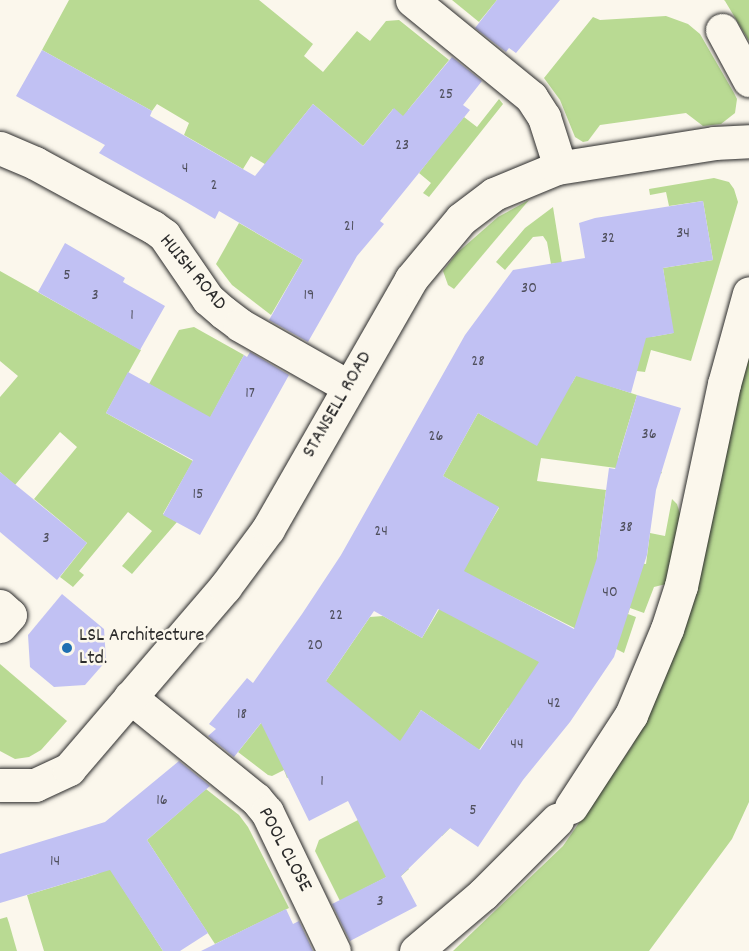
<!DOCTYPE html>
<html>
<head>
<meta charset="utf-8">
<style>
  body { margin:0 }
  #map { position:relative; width:749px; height:951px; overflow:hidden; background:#fbf7ec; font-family:Dekko,sans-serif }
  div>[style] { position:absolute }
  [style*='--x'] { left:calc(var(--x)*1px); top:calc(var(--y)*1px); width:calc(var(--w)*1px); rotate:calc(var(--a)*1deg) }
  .green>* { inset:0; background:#b9da93 }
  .building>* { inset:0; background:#c1c1f3 }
  .roads { filter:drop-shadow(0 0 2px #2b2b2b) drop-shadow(0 0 2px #2b2b2b) }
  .minor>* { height:33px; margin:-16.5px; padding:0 16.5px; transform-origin:16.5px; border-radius:16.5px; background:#fbf7ec }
  .dots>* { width:16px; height:16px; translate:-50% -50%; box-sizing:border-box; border:3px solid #fbf7ec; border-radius:50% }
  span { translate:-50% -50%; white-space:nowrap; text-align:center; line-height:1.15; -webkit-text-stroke:5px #fbf7ec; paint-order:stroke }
  .number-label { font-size:16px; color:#50505d }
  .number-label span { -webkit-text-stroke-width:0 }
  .street-label { font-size:20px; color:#2b2b2b }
  .poi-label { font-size:20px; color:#2b2b2b }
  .left { translate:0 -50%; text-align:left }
</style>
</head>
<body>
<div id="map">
  <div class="green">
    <div style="clip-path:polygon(69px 0,259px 0,313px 44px,304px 56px,323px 72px,357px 31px,370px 41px,386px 21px,399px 20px,449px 60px,408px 110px,445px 140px,464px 117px,477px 127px,499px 99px,503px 104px,429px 197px,423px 193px,431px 183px,419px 173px,440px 146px,393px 109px,363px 146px,313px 104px,284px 140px,346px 190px,270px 167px,251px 156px,243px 169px,184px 135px,189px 123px,157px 104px,152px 111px,42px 50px)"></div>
    <div style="clip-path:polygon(452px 0,497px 0,479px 22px)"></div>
    <div style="clip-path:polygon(724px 0,749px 0,749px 41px,725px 1px)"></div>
    <div style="clip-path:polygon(666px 16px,688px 24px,700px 34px,734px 93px,737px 99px,735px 113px,721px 124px,703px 126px,686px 113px,600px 125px,588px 141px,583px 142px,575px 137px,560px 100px,544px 78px,593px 17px,600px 20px)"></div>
    <div style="clip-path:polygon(714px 178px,729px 182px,734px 189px,738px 202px,691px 361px,651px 350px,645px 372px,637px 371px,588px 379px,637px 395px,618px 458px,662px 472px,661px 474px,541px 458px,537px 481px,606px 490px,597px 558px,646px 564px,650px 533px,665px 536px,672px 499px,677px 504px,681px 517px,666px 584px,654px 587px,644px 613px,630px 608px,619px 642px,628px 614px,636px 617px,624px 653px,501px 591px,480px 631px,552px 666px,519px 715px,508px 708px,479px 750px,421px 710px,408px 730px,450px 828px,442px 836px,411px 805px,378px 837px,409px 869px,401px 876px,398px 871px,340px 901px,315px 851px,319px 840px,399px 799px,339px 751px,287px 778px,284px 770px,272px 776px,268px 775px,238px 752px,277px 703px,326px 681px,370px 617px,383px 616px,422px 638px,499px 508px,443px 476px,478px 413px,496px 423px,572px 383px,583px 363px,555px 263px,551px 264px,547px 242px,543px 236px,533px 237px,505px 270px,496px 262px,525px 228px,553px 207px,569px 307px,651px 337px,673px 333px,663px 268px,713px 260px,703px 201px,669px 206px,666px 192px,650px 195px,649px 189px)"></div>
    <div style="clip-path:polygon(529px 200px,454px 289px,448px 285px,443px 271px,457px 253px,498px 217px)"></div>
    <div style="clip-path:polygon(239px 223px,303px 260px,271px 315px,232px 285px,216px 264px)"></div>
    <div style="clip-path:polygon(0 271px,141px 350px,106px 413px,193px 461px,163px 514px,177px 522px,132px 574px,122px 566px,152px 531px,128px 512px,79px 571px,84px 575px,73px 587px,60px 577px,87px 543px,34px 499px,77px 447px,60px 432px,15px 485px,0 472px,0 397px,18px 376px,0 361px)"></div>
    <div style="clip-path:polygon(194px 327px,244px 355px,210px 418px,149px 384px,179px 330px)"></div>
    <div style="clip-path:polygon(749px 353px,749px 802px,732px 839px,649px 951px,453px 951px,563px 846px,632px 746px,646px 717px)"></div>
    <div style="clip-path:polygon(0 664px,67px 721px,41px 750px,29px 757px,15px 759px,0 751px)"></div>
    <div style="clip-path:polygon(206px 789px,239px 815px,248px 827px,289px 908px,215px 944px,147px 840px)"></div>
    <div style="clip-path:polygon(109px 867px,163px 951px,44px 951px,27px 895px,97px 874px)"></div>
    <div style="clip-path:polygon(7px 917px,9px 923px,17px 951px,0 951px,0 919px)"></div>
  </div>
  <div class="building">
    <div style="clip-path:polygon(497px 0,560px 0,516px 53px,509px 48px,506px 52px,475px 28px)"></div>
    <div style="clip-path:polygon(42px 50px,152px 111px,150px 116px,255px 176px,313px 104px,363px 146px,394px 108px,403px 116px,452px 57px,482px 81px,463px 105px,470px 110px,380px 221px,384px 224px,357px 256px,308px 342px,269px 320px,303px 260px,219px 211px,215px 219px,186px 202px,99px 153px,105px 145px,16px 96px)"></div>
    <div style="clip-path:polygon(evenodd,703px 201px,713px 260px,663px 268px,674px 333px,646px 338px,631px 393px,576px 376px,537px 446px,478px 413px,443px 476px,499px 507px,464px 571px,574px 629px,597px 558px,609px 468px,615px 469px,637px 395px,681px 408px,656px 490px,647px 555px,614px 657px,570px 722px,523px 780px,478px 847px,450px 828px,401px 876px,417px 906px,350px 941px,332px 904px,386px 877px,348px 801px,309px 821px,261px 723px,234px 757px,208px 736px,216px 729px,209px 724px,247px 678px,253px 683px,302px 614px,341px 555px,465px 335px,513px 270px,585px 258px,579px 223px,595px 218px,703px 201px,438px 609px,539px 662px,480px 750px,421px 710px,400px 741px,326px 681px,374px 611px,422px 638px,438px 609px)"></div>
    <div style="clip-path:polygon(65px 243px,125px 278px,123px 282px,165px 306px,140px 350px,38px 292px)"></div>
    <div style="clip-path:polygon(250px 352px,289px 375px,200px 535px,163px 515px,193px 460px,106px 413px,128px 372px,210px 417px,244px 355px,247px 357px)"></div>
    <div style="clip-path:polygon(0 472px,87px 543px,57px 580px,0 532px)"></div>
    <div style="clip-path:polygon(62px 594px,104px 629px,106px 661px,85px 685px,54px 687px,30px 667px,28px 635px)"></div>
    <div style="clip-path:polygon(179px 761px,210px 786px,147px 840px,208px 933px,180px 951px,163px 951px,110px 870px,0 903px,0 854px,105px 822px)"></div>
    <div style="clip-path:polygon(286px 909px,293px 924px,299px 921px,313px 951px,201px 951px)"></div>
  </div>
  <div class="roads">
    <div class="minor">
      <div style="--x:412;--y:0;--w:154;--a:39.2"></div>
      <div style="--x:531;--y:97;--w:24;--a:57"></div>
      <div style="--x:544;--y:117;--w:52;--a:72.3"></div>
      <div style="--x:722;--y:30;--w:57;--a:61.6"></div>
      <div style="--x:0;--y:148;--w:38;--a:23"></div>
      <div style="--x:35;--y:163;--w:134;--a:28.5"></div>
      <div style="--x:153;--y:227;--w:14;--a:36"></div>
      <div style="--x:164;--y:235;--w:78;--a:55.5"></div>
      <div style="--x:208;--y:299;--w:20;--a:41"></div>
      <div style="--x:223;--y:312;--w:21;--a:37"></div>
      <div style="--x:240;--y:325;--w:125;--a:29.6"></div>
      <div style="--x:0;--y:606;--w:13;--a:42"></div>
      <div style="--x:10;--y:615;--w:15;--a:132"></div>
      <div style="--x:130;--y:697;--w:162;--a:39"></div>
      <div style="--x:256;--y:799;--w:17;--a:50"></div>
      <div style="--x:267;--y:812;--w:154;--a:64.3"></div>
      <div style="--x:0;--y:785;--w:35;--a:0"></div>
      <div style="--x:35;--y:785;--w:38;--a:-25"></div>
      <div style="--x:69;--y:769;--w:240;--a:-49.4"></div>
      <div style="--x:225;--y:587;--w:72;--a:-53.4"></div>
      <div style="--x:268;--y:529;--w:288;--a:-60.2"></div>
      <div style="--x:411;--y:279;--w:78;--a:-50.2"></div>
      <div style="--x:461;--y:219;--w:41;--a:-37.1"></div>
      <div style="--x:494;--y:194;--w:68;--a:-22.4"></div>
      <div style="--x:557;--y:168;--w:159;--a:-9"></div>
      <div style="--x:714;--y:143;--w:35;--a:-3"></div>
      <div style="--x:571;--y:807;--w:110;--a:-56.9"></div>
      <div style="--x:631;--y:715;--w:93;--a:-67.3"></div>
      <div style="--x:667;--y:629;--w:45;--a:-72"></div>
      <div style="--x:681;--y:586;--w:207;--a:-78"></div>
      <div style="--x:724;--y:384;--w:94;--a:-74.6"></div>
      <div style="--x:416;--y:951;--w:88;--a:-40.4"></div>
      <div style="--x:483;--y:894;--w:105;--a:-45"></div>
    </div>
  </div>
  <div class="dots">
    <div style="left:67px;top:648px;background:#1f6fb2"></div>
  </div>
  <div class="number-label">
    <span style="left:446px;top:95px">25</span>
    <span style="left:402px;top:146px">23</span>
    <span style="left:185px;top:169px">4</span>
    <span style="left:214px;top:186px">2</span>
    <span style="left:349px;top:227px">21</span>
    <span style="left:683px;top:234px">34</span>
    <span style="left:608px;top:239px">32</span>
    <span style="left:67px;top:276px">5</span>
    <span style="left:529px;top:289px">30</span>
    <span style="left:95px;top:296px">3</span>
    <span style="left:309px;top:296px">19</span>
    <span style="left:132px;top:316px">1</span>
    <span style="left:478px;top:362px">28</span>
    <span style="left:250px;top:394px">17</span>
    <span style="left:649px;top:435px">36</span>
    <span style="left:436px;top:437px">26</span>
    <span style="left:198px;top:495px">15</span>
    <span style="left:626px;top:528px">38</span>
    <span style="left:381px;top:532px">24</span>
    <span style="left:46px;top:539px">3</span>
    <span style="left:610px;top:593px">40</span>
    <span style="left:336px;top:616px">22</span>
    <span style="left:315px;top:646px">20</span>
    <span style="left:554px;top:704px">42</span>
    <span style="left:242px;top:715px">18</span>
    <span style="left:517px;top:745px">44</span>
    <span style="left:322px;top:782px">1</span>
    <span style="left:162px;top:801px">16</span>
    <span style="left:473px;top:811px">5</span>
    <span style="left:55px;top:862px">14</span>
    <span style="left:380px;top:902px">3</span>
  </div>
  <div class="street-label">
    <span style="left:192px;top:273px;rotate:50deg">HUISH ROAD</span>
    <span style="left:338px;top:405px;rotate:-60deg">STANSELL ROAD</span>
    <span style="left:284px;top:850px;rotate:62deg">POOL CLOSE</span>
  </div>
  <div class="poi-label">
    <span class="left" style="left:79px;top:648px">LSL Architecture<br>Ltd.</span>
  </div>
</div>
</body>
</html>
